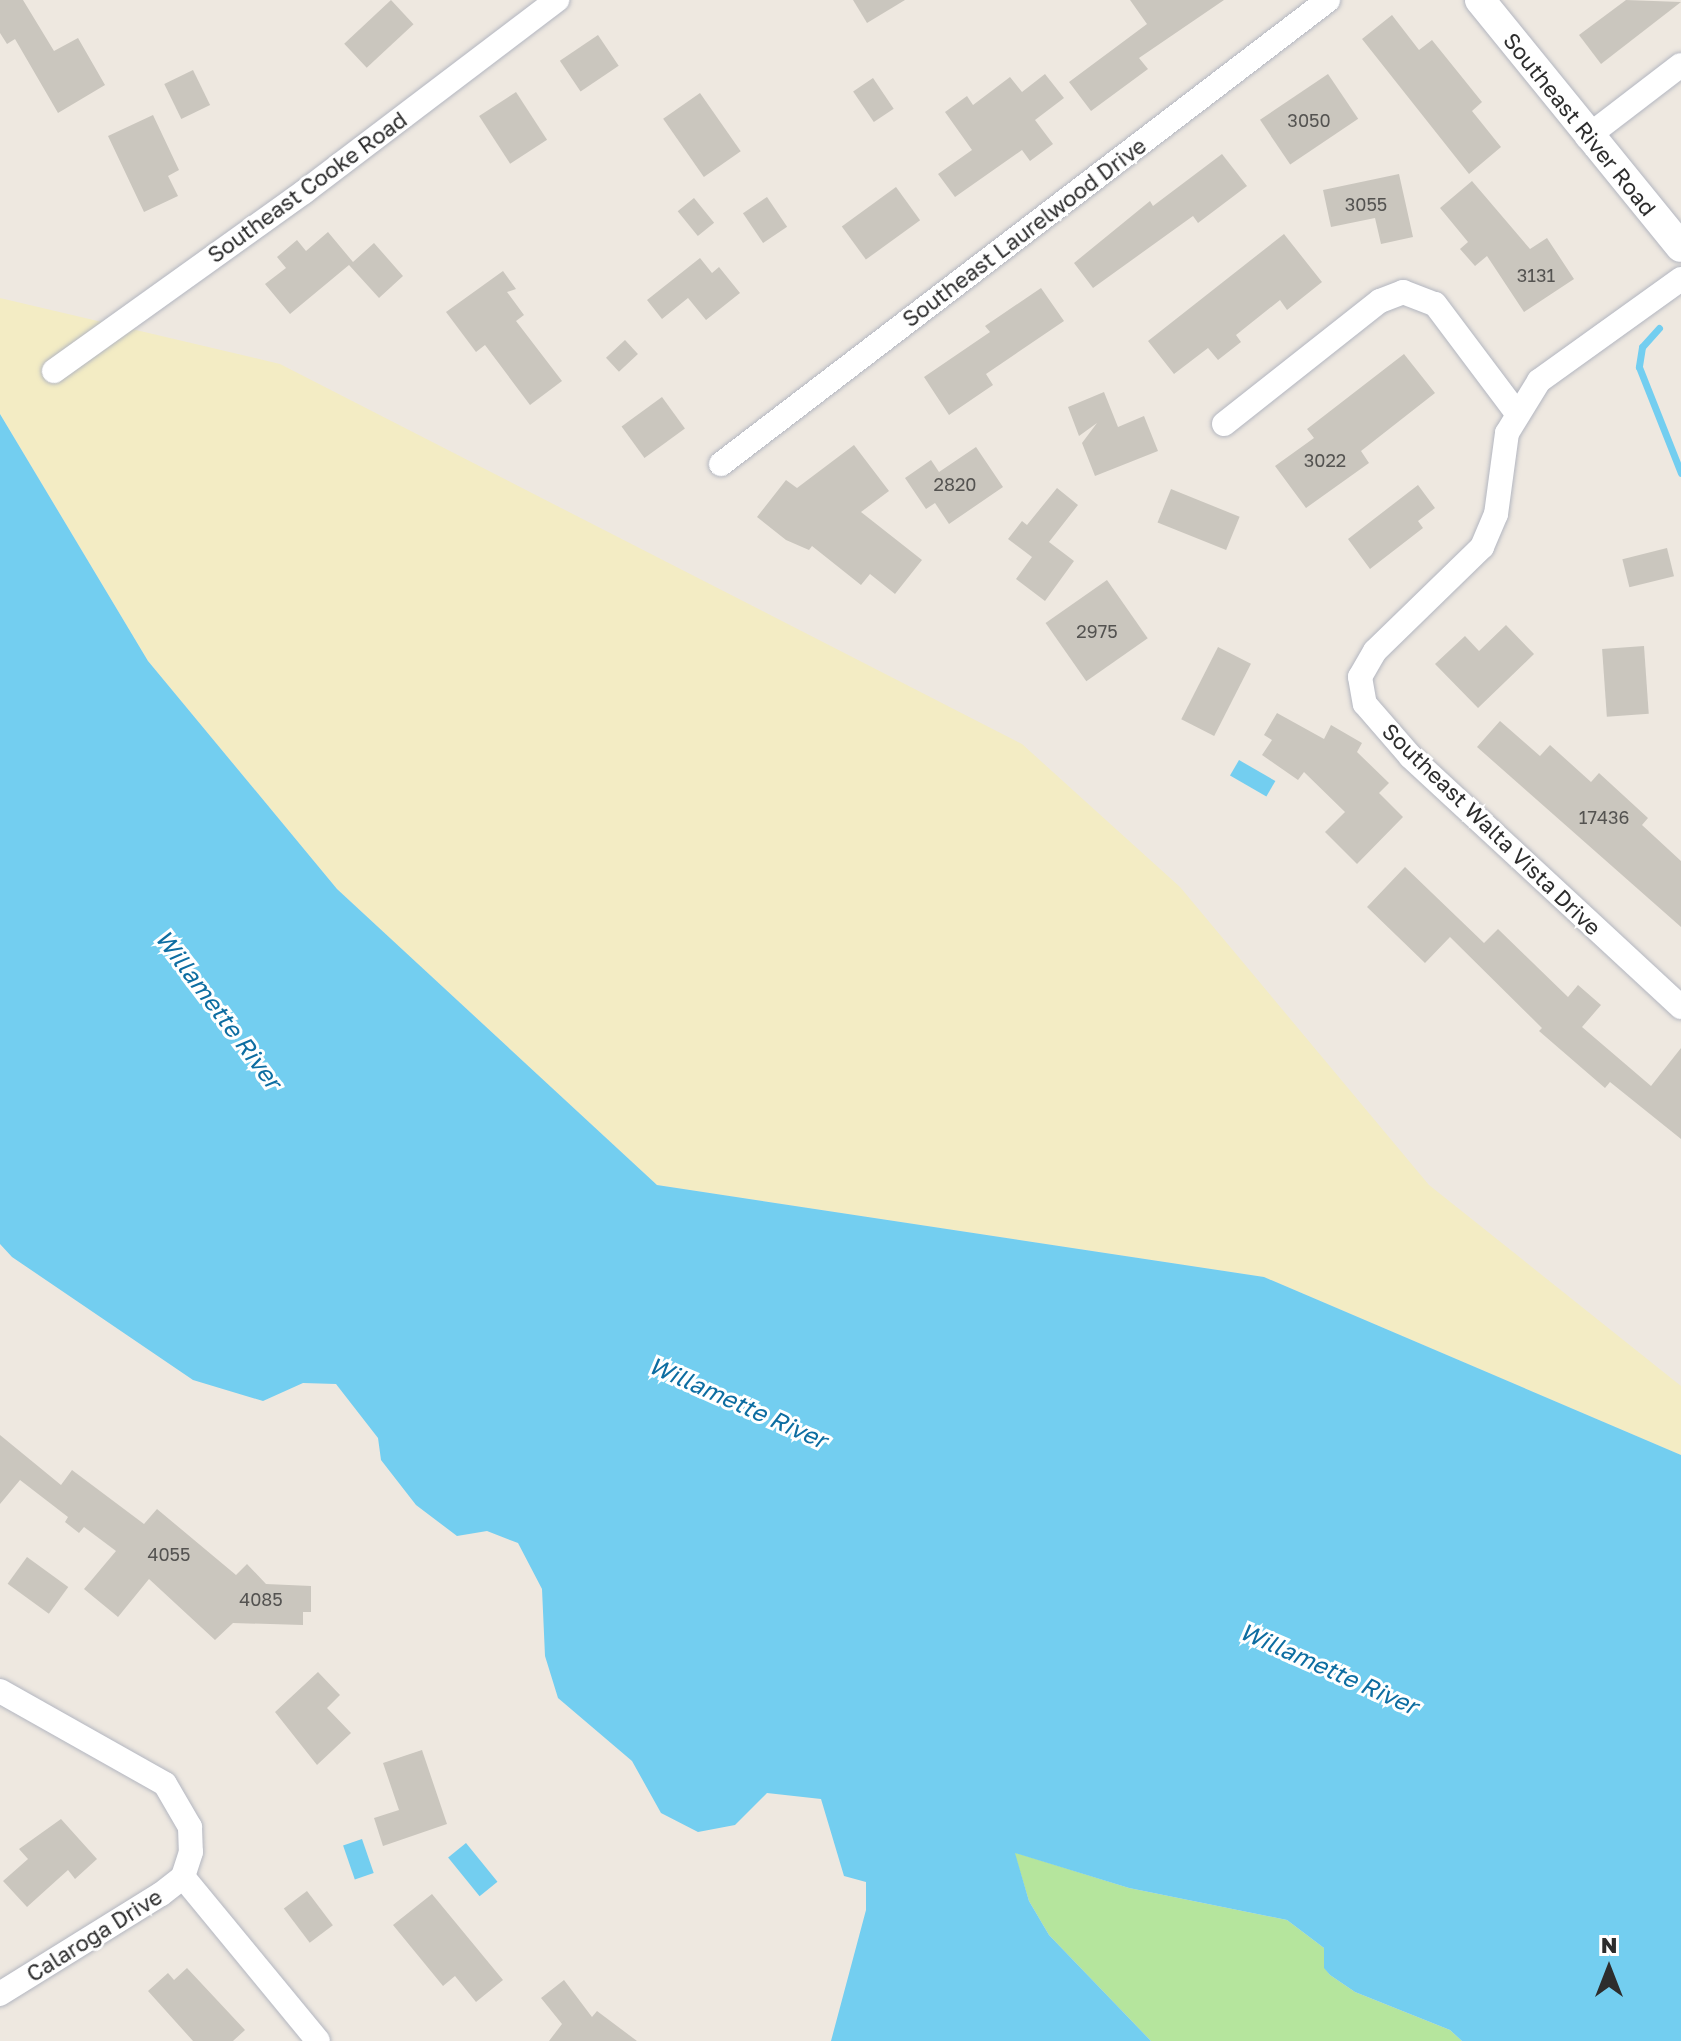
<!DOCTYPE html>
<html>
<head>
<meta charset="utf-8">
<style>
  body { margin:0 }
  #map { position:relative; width:1681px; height:2041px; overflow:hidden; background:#eee8e0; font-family:"Golos Text",sans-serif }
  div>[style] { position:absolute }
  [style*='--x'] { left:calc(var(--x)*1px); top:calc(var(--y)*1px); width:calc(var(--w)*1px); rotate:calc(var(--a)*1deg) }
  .green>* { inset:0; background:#b5e59d }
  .sand>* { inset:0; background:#f3ecc4 }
  .water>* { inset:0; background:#73cef0; transform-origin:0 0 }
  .stream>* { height:7px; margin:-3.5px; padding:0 3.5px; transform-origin:3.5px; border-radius:3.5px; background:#73cef0 }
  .building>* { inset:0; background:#cac6be; transform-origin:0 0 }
  .roads { filter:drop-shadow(0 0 2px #b3b6c0) drop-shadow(0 0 2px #b3b6c0) }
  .minor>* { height:24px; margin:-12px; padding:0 12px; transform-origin:12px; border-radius:12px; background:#fff }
  .tertiary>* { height:30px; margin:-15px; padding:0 15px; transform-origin:15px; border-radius:15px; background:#fff }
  span { translate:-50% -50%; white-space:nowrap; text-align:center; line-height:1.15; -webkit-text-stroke:6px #fff; paint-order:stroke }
  .number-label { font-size:18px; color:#545351 }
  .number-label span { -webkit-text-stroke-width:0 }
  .street-label { font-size:22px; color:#2d2d2d }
  .water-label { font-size:24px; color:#0d6da1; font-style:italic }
  .north { position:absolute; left:1569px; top:1929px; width:80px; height:80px; -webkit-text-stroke:6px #fff; paint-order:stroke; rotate:0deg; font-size:22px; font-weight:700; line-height:32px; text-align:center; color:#2d2d2d }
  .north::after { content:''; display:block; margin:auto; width:28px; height:36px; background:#2d2d2d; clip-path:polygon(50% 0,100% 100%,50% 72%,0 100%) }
</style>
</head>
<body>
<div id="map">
  <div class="green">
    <div style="clip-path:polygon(1014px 1852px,1129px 1888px,1287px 1920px,1324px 1948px,1324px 1967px,1330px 1975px,1355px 1992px,1450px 2030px,1462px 2041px,1151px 2041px,1049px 1935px,1029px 1901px)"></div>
  </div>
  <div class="sand">
    <div style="clip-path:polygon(0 298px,280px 364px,1022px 744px,1180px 887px,1429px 1185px,1681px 1386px,1681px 1455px,1264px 1277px,657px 1185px,337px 889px,148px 661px,0 414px)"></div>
  </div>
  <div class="water">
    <div style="clip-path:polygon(0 414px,148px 661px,337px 889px,657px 1185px,1264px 1277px,1681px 1455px,1681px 2041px,1462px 2041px,1450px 2030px,1355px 1992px,1330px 1975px,1324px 1968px,1324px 1948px,1287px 1920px,1129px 1888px,1015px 1853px,1029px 1901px,1049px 1935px,1151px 2041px,831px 2041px,866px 1910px,866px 1882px,844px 1876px,821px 1799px,767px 1793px,735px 1825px,698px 1832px,661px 1813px,632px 1761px,558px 1698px,545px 1656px,542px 1589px,518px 1543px,487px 1531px,457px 1536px,416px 1505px,381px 1460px,378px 1438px,336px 1384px,303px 1383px,263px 1401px,193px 1380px,12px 1257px,0 1244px)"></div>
    <div style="left:1239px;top:760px;width:42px;height:18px;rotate:30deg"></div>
    <div style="left:362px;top:1839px;width:36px;height:20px;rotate:71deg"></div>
    <div style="left:466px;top:1843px;width:50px;height:23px;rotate:51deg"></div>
  </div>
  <div class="stream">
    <div style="--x:1659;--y:328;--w:25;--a:132"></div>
    <div style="--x:1642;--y:347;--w:20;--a:99"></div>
    <div style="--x:1639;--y:367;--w:114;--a:68.4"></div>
  </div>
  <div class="building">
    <div style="clip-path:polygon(0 0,23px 0,54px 51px,78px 38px,105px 85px,58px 113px,15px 39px,7px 44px,0 33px)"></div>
    <div style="left:391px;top:0;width:33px;height:64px;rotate:47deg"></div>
    <div style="clip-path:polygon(853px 0,905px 0,867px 23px)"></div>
    <div style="clip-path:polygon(1130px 0,1224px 0,1139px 58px,1148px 69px,1091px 111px,1069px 82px,1147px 24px)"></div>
    <div style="clip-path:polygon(1626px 0,1681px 2px,1601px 64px,1579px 35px)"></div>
    <div style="clip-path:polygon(1392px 15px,1419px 50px,1432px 40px,1482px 102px,1472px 111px,1501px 147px,1469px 174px,1362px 39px)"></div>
    <div style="left:598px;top:35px;width:37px;height:46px;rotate:56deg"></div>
    <div style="left:193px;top:70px;width:39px;height:32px;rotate:64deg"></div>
    <div style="clip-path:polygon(1045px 74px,1064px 98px,1035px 120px,1053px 144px,1030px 161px,1022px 150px,955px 197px,938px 174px,972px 150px,945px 112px,967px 96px,973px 105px,1010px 77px,1022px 92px)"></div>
    <div style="left:1328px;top:74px;width:54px;height:82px;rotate:56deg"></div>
    <div style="left:873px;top:78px;width:37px;height:24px;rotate:56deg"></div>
    <div style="left:516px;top:92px;width:57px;height:44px;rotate:57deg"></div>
    <div style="left:700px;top:93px;width:71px;height:45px;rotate:55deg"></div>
    <div style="clip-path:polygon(153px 115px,179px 170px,168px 176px,178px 196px,144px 212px,108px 136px)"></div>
    <div style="clip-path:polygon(1222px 154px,1247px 186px,1198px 223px,1193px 216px,1093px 288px,1074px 263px,1150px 201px,1153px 206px)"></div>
    <div style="clip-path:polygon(1399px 174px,1413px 237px,1381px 244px,1375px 218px,1331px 227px,1323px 190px)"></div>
    <div style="clip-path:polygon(1472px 181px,1530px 249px,1547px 238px,1574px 279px,1524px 312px,1487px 256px,1475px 266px,1460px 249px,1468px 242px,1440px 208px)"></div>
    <div style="left:896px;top:187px;width:41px;height:67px;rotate:54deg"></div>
    <div style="left:767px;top:197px;width:36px;height:29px;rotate:56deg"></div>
    <div style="left:694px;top:198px;width:32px;height:21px;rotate:51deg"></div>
    <div style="clip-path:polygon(328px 232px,353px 262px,374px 243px,403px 276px,379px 298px,349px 265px,290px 314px,265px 284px,286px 268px,277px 257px,297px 240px,306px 251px)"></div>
    <div style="clip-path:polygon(1284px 234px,1322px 282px,1287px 310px,1280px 300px,1236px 335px,1241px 342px,1218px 360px,1208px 348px,1174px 374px,1148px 341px)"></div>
    <div style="clip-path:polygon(700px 258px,712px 273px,719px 267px,740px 293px,706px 320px,688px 298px,662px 319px,647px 300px)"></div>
    <div style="clip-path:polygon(503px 271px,516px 289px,507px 292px,524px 315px,516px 321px,562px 381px,530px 405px,485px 345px,476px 352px,446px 312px)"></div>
    <div style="clip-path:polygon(1041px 288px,1064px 321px,986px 374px,993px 385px,949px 415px,924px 377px,990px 332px,985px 326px)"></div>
    <div style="left:625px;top:340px;width:19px;height:26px;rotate:47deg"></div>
    <div style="clip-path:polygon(1404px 354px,1435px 393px,1361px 451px,1369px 463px,1306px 508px,1275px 466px,1314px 438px,1307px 429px)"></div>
    <div style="clip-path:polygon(1104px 392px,1118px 427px,1144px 416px,1158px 451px,1095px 476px,1082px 443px,1097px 423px,1079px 436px,1068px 407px)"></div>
    <div style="left:662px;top:397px;width:39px;height:50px;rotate:54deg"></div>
    <div style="clip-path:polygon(854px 445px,889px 491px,861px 512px,922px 560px,895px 594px,870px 574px,861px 585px,812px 546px,809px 550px,786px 540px,757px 517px,786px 480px,797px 488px)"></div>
    <div style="clip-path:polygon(976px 447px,1003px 487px,949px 524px,935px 503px,926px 509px,905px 478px,931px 460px,939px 472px)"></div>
    <div style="clip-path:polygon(1418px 485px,1435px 508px,1418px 521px,1423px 528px,1370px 569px,1348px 539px)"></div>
    <div style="clip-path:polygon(1057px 488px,1078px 505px,1049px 542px,1074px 561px,1045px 601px,1016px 579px,1032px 557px,1008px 539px,1022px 521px,1027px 525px)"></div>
    <div style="left:1171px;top:489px;width:74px;height:36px;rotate:22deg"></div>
    <div style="left:1667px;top:548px;width:29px;height:46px;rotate:76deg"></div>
    <div style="left:1107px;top:580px;width:71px;height:75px;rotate:55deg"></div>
    <div style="clip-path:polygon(1506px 625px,1534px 654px,1478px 708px,1435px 664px,1465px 636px,1479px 651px)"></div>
    <div style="left:1644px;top:646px;width:68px;height:42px;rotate:86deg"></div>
    <div style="left:1218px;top:647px;width:37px;height:81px;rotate:27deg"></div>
    <div style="clip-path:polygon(1277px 713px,1324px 739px,1331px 725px,1362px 743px,1357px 752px,1389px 783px,1379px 793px,1403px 817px,1357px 864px,1325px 832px,1345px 812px,1304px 772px,1298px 780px,1262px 755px,1272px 740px,1264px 735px)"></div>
    <div style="clip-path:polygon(1500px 721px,1540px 756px,1550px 745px,1591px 782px,1599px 773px,1648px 818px,1642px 825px,1681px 861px,1681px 927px,1477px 747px)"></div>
    <div style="clip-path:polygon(1405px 867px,1484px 943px,1498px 929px,1568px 997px,1578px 985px,1601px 1005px,1582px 1027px,1651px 1086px,1681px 1048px,1681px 1139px,1610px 1082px,1605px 1088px,1539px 1031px,1542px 1028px,1450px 937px,1425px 963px,1367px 907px)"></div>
    <div style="clip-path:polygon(0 1435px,61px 1485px,72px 1470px,144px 1524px,157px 1509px,236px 1575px,247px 1564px,266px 1584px,311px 1586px,311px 1612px,303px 1612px,303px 1625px,233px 1623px,215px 1640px,149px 1579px,118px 1617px,84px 1589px,116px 1551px,84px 1527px,79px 1533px,65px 1522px,68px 1517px,20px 1480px,0 1504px)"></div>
    <div style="left:27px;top:1557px;width:51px;height:33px;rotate:36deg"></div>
    <div style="clip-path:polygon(318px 1672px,340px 1695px,327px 1708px,351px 1733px,317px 1765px,275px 1712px)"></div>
    <div style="clip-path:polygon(422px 1750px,447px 1824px,383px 1846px,374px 1818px,399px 1810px,383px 1763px)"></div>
    <div style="clip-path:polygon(61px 1819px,97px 1859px,75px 1879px,68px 1870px,27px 1907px,3px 1881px,28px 1859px,19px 1849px)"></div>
    <div style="left:307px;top:1891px;width:43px;height:29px;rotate:53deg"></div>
    <div style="clip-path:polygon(432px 1894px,503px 1980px,476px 2002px,455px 1976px,443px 1986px,393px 1925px)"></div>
    <div style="clip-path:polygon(187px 1968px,245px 2030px,233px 2041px,193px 2041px,148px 1991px,168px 1973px,174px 1980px)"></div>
    <div style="clip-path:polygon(564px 1980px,592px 2017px,597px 2011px,637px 2041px,549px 2041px,562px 2024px,541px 1998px)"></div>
  </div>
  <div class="roads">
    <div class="minor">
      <div style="--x:1587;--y:137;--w:118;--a:-37.5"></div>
      <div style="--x:1681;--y:279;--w:175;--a:144.3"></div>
      <div style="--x:1539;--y:381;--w:61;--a:121.6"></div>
      <div style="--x:1507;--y:433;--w:82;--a:97.7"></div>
      <div style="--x:1496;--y:514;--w:36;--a:113"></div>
      <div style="--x:1482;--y:547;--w:149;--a:135.8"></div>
      <div style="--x:1375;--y:651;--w:30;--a:120"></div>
      <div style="--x:1360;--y:677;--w:27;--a:80"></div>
      <div style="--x:1365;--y:704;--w:70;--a:49"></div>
      <div style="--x:1411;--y:757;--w:368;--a:42.8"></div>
      <div style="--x:54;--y:371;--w:307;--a:-35.6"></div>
      <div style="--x:304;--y:192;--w:318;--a:-37.2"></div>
      <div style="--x:1224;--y:424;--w:199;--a:-38.3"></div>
      <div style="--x:1380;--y:301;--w:25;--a:-21"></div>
      <div style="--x:1403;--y:292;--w:34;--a:21"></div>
      <div style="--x:1435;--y:304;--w:135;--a:53.1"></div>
      <div style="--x:721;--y:464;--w:764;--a:-37.39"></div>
      <div style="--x:0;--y:1691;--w:189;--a:29.4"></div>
      <div style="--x:165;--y:1784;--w:50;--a:59.8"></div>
      <div style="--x:190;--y:1827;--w:25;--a:88"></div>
      <div style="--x:191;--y:1852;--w:26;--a:108"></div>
      <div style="--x:183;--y:1877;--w:28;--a:142"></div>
      <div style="--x:161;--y:1894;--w:190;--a:148.2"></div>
      <div style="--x:183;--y:1877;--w:212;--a:50.5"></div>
    </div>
    <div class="tertiary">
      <div style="--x:1480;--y:0;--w:318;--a:50.9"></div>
    </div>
  </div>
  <div class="number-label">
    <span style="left:1309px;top:120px">3050</span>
    <span style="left:1366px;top:204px">3055</span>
    <span style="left:1536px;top:275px">3131</span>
    <span style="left:1325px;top:460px">3022</span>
    <span style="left:955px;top:484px">2820</span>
    <span style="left:1097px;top:631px">2975</span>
    <span style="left:1604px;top:817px">17436</span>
    <span style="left:169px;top:1554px">4055</span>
    <span style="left:261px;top:1599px">4085</span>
  </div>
  <div class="street-label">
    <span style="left:1580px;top:124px;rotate:51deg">Southeast River Road</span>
    <span style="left:307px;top:187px;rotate:-36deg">Southeast Cooke Road</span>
    <span style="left:1024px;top:232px;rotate:-37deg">Southeast Laurelwood Drive</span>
    <span style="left:1492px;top:829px;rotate:44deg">Southeast Walta Vista Drive</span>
    <span style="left:94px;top:1935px;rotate:-32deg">Calaroga Drive</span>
  </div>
  <div class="water-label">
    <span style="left:219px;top:1009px;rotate:53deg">Willamette River</span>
    <span style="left:738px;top:1402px;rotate:24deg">Willamette River</span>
    <span style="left:1329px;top:1668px;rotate:24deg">Willamette River</span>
  </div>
  <div class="north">N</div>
</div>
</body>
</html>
